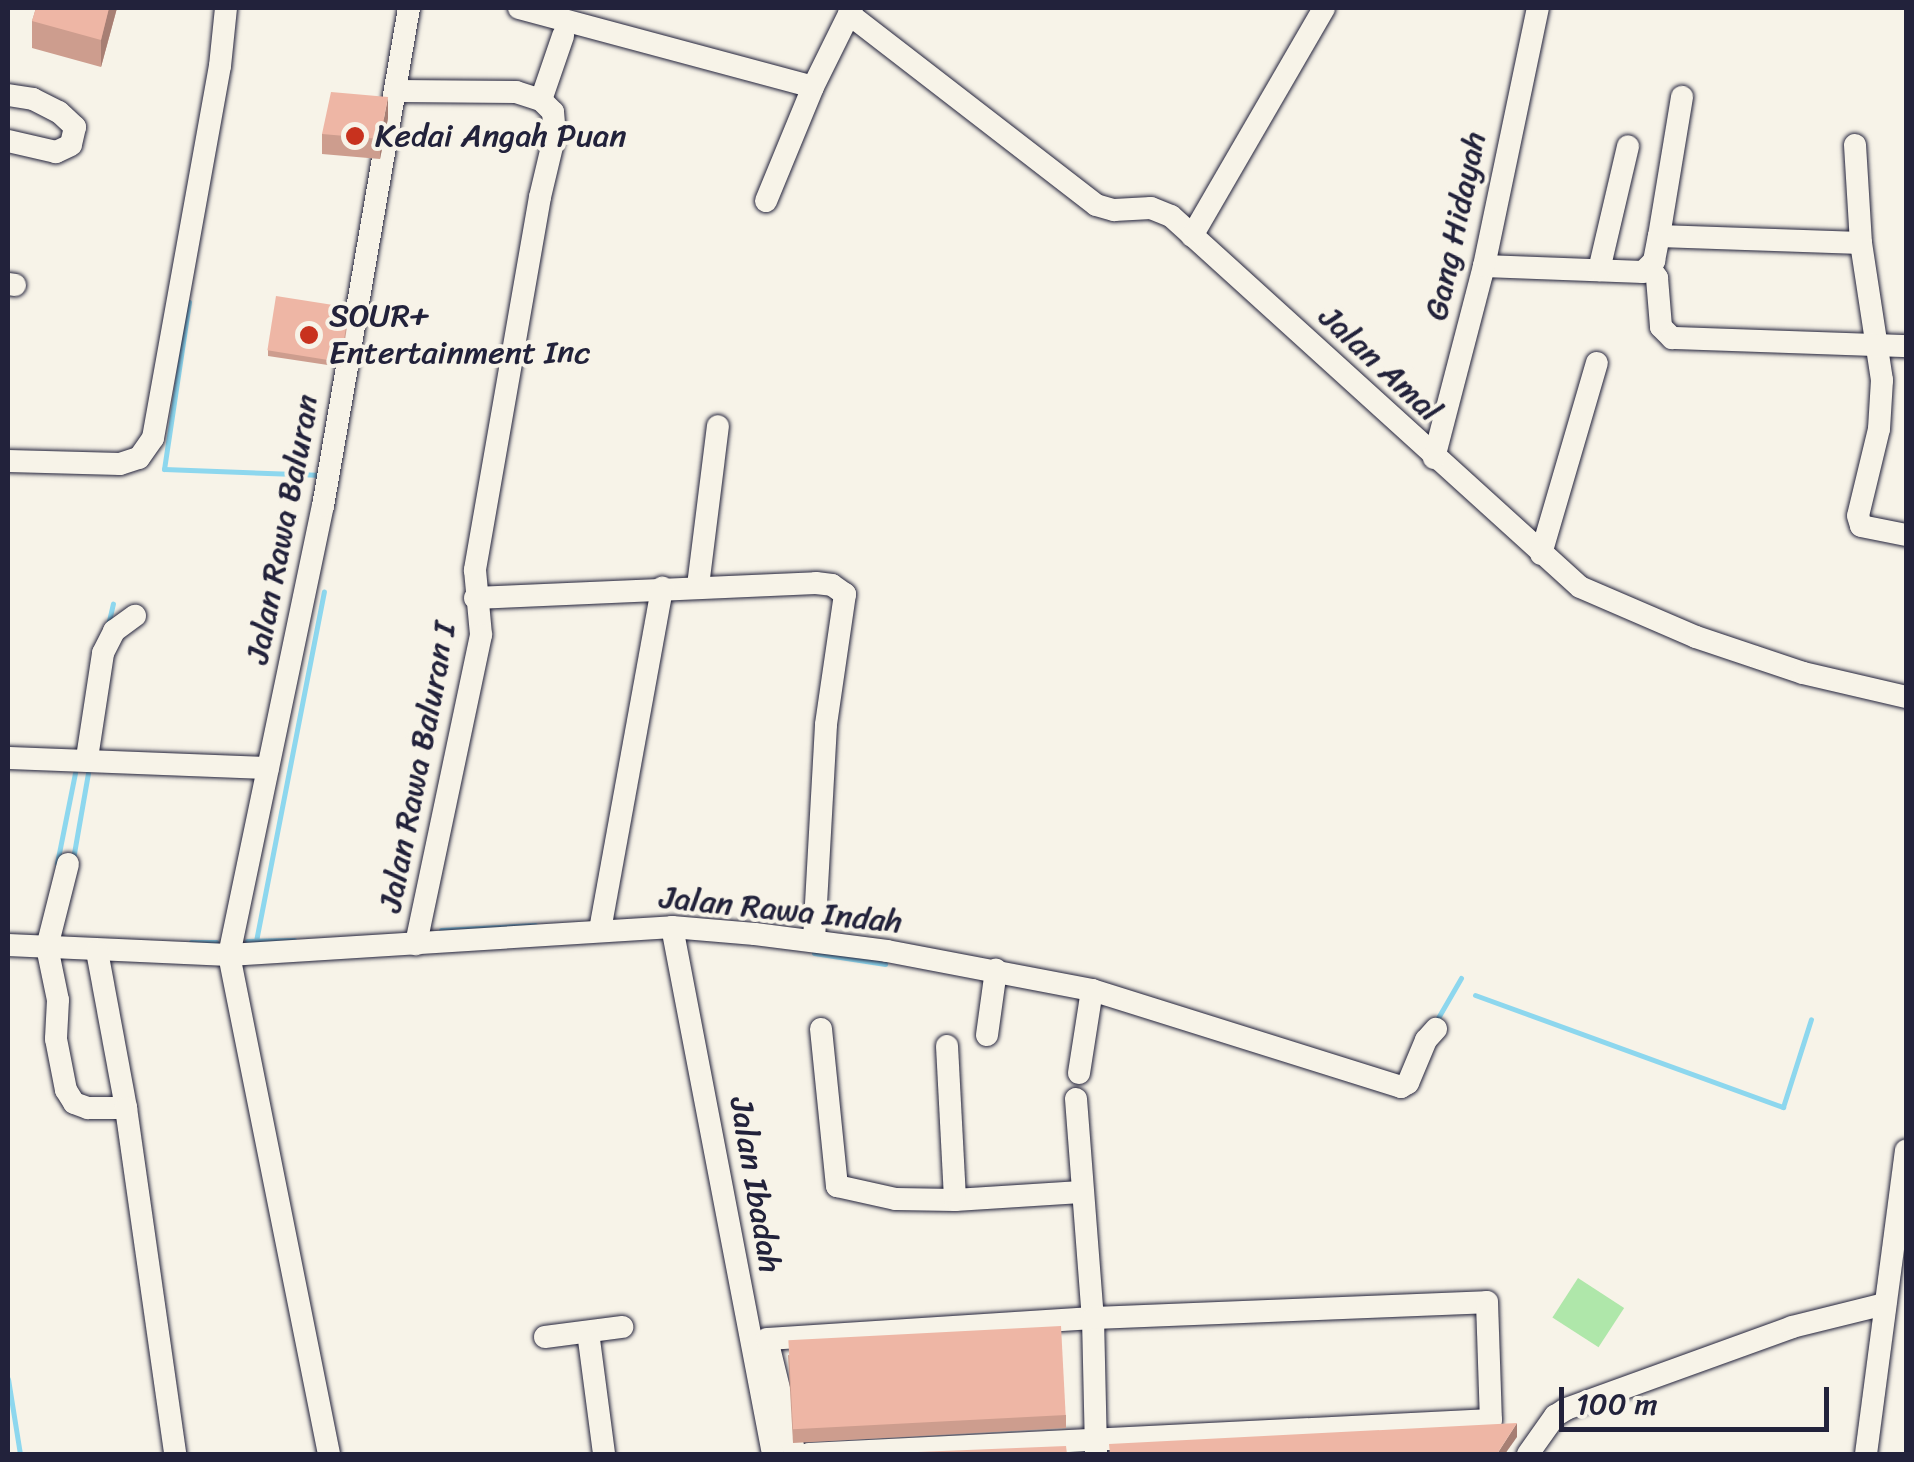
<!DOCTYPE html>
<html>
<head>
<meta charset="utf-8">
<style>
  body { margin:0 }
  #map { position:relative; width:1914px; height:1462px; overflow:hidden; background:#f7f3e8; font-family:Sriracha,sans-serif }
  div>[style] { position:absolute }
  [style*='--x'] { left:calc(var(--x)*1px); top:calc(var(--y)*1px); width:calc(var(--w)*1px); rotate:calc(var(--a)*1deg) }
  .green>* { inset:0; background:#afe7aa; transform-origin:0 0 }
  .stream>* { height:5px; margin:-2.5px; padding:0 2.5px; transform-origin:2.5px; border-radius:2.5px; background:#8dd7ee }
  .roads { filter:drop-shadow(0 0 2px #22223b) drop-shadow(0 0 2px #22223b) }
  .minor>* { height:22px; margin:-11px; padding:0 11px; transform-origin:11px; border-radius:11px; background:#f7f3e8 }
  .wall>* { inset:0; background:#cd9d8e }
  .shaded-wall>* { inset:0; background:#a77f74 }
  .building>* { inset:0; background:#eeb6a5; transform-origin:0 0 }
  .dots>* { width:28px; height:28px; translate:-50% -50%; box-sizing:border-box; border:5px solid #f7f3e8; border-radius:50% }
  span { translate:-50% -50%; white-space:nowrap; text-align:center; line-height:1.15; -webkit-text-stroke:8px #f7f3e8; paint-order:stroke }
  .poi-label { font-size:32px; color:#22223b }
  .left { translate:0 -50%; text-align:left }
  .street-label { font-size:32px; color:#22223b }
  .frame { position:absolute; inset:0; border:10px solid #22223b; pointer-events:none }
  .scale { position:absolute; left:1559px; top:1387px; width:270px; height:45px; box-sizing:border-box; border:5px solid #22223b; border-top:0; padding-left:12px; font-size:30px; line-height:35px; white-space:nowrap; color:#22223b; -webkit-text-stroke:8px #f7f3e8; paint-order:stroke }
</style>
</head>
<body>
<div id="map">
  <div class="green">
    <div style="left:1578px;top:1278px;width:55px;height:47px;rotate:33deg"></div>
  </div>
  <div class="stream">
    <div style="--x:189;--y:302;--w:169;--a:98.5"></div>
    <div style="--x:164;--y:469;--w:159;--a:2.2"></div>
    <div style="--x:108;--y:625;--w:22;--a:-77"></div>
    <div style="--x:73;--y:859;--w:87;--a:-80.1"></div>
    <div style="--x:57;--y:863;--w:92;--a:-78.7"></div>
    <div style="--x:441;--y:930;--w:94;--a:-3"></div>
    <div style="--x:247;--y:941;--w:47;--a:-1.2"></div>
    <div style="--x:256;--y:941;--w:356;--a:-79"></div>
    <div style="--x:191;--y:942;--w:25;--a:0"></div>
    <div style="--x:814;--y:953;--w:72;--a:8.8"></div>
    <div style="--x:1475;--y:995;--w:328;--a:20"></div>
    <div style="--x:1783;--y:1107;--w:92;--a:-72.3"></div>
    <div style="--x:1435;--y:1023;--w:52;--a:-60"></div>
    <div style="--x:8;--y:1379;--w:76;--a:80.9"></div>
  </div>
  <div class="roads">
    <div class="minor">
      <div style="--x:519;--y:8;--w:304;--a:15"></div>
      <div style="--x:849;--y:14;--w:312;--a:37.7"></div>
      <div style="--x:1096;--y:205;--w:19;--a:16"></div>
      <div style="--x:1114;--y:210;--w:37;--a:-3"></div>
      <div style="--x:1151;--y:208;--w:22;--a:22"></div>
      <div style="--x:1171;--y:216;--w:552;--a:42.21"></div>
      <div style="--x:1580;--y:587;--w:126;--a:23.3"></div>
      <div style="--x:1696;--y:637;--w:113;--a:18.6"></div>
      <div style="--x:1803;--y:673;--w:106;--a:13.1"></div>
      <div style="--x:398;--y:91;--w:118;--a:0.5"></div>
      <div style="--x:516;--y:92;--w:26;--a:18"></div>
      <div style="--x:541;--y:100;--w:17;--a:45"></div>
      <div style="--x:553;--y:112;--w:22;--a:85"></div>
      <div style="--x:555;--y:134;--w:65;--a:103.4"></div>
      <div style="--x:540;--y:197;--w:379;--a:99.9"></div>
      <div style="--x:475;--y:570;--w:65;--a:84.7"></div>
      <div style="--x:481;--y:635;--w:316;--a:101.9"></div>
      <div style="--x:8;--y:95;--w:25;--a:9"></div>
      <div style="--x:33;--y:99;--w:29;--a:27"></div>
      <div style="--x:59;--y:112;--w:22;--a:43"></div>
      <div style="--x:75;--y:127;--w:18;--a:103"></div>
      <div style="--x:71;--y:145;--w:17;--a:155"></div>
      <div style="--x:56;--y:152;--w:49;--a:-167.1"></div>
      <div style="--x:541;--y:100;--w:68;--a:-71"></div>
      <div style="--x:1855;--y:145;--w:98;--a:86.5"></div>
      <div style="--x:1861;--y:243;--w:139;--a:81.3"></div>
      <div style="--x:1882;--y:380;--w:49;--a:93.5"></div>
      <div style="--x:1879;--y:429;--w:89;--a:103.6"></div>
      <div style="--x:1858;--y:516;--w:10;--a:73"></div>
      <div style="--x:1861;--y:526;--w:46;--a:11.3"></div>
      <div style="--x:766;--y:201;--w:123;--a:-67.6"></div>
      <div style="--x:813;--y:87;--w:88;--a:-63.7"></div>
      <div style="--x:1192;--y:236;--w:263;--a:-59.9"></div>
      <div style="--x:1659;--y:236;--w:141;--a:-80.6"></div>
      <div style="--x:1484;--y:266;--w:159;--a:2.2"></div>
      <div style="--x:1643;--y:272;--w:16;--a:-45"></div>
      <div style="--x:1654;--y:261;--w:25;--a:-79"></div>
      <div style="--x:1659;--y:236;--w:202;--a:2"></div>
      <div style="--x:1651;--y:269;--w:11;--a:56"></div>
      <div style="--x:1657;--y:278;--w:49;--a:85.3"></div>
      <div style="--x:1661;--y:327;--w:16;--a:45"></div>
      <div style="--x:1672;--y:338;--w:234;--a:2"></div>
      <div style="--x:1599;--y:270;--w:127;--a:-76.8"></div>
      <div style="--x:8;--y:284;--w:7;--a:8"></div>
      <div style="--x:1434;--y:458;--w:198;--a:-75.4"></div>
      <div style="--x:1484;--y:266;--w:264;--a:-78.2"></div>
      <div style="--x:8;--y:461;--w:112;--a:1.5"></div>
      <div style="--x:120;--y:464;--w:20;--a:-18"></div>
      <div style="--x:139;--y:458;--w:24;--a:-55"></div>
      <div style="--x:153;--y:438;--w:378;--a:-79.8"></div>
      <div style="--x:220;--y:66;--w:58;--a:-84.1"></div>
      <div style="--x:1541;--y:554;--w:199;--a:-73.7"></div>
      <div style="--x:698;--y:586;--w:161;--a:-82.9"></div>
      <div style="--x:475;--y:598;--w:341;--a:-2.5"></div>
      <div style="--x:816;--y:583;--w:16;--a:7"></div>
      <div style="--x:832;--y:585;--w:16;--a:35"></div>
      <div style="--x:845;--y:594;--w:132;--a:98.3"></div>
      <div style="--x:826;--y:725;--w:216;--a:93.2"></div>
      <div style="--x:8;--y:758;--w:260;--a:2.2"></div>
      <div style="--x:87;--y:758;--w:106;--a:-81.3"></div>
      <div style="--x:103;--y:653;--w:25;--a:-63"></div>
      <div style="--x:114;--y:631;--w:26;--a:-36"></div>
      <div style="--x:68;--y:864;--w:86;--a:104.2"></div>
      <div style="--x:47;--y:947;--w:54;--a:78.3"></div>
      <div style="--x:58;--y:1000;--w:39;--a:93"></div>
      <div style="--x:56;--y:1039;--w:52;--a:78.9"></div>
      <div style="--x:66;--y:1090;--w:15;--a:58"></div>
      <div style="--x:74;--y:1103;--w:15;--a:20"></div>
      <div style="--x:88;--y:1108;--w:38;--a:0"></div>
      <div style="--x:672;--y:927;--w:537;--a:79.15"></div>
      <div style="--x:600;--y:930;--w:348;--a:-79.7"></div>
      <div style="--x:8;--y:945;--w:221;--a:2.6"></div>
      <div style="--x:229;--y:955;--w:444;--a:-3.6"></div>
      <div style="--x:672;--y:927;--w:83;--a:4.8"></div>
      <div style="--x:755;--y:934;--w:133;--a:7.3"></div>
      <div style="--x:887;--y:951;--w:209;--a:10.8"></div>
      <div style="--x:1092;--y:990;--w:324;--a:17.4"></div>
      <div style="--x:1401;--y:1087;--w:8;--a:-30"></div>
      <div style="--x:1408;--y:1083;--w:47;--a:-67.3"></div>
      <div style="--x:1426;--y:1040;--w:15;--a:-48"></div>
      <div style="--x:97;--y:951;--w:160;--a:79.5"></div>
      <div style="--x:126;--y:1108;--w:349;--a:81.9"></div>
      <div style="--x:821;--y:1029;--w:158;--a:84.2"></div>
      <div style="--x:837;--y:1186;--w:60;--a:12.4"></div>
      <div style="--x:896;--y:1199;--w:59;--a:1"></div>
      <div style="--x:955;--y:1200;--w:126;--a:-3.6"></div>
      <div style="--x:987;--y:1035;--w:66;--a:-82.1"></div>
      <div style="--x:947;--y:1046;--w:154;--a:87"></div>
      <div style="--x:1079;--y:1073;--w:84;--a:-81.1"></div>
      <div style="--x:1076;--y:1099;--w:220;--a:85.6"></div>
      <div style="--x:1093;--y:1318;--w:136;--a:88.7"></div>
      <div style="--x:588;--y:1332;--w:123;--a:82.5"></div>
      <div style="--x:545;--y:1337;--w:78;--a:-7.4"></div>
      <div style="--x:329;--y:1454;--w:509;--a:-101.33"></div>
      <div style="--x:229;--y:955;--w:459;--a:-78.2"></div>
      <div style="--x:323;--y:506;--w:505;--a:-80.2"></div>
      <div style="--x:795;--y:1454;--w:118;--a:-103.7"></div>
      <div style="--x:767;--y:1339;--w:327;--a:-3.7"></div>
      <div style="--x:1093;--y:1318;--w:394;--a:-2.3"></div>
      <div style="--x:1487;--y:1302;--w:118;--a:88.1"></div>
      <div style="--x:1491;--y:1420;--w:683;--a:177.15"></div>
      <div style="--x:1528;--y:1454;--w:47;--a:-54.6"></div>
      <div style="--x:1555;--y:1416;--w:13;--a:-32"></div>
      <div style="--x:1566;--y:1409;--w:240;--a:-19.9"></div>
      <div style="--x:1792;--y:1327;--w:96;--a:-13.9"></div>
      <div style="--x:1866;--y:1454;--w:306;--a:-82.5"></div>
    </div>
  </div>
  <div class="wall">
    <div style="clip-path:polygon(36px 8px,117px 8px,101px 67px,32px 48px,32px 21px)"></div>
    <div style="clip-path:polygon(388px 118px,380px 159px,322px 154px,322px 134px)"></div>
    <div style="clip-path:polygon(349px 313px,341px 367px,268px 356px,268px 350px)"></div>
    <div style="clip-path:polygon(788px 1355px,1066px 1415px,1066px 1428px,793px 1443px)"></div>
  </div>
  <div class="shaded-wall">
    <div style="clip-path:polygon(109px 8px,117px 8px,101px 67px,101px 40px)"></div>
    <div style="clip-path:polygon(388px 97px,388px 118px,380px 159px,380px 139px)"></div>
    <div style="clip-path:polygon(1517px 1423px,1517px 1437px,1505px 1454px,1497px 1454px)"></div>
  </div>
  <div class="building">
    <div style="clip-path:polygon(36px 8px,109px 8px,101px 40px,32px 21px)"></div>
    <div style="clip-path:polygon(331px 92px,388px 97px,380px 139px,322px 134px)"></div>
    <div style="left:276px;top:296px;width:74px;height:55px;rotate:9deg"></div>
    <div style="left:1061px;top:1326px;width:89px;height:273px;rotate:87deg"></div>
    <div style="clip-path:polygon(1517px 1423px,1497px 1454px,1110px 1454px,1109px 1444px)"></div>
    <div style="clip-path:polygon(1066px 1446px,1067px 1454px,868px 1454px)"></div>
  </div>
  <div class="dots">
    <div style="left:355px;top:136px;background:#c8321e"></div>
    <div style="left:309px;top:335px;background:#c8321e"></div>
  </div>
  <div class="poi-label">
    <span class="left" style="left:375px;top:136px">Kedai Angah Puan</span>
    <span class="left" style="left:329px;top:335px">SOUR+<br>Entertainment Inc</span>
  </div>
  <div class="street-label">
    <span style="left:1456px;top:226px;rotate:-78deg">Gang Hidayah</span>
    <span style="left:1380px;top:364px;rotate:43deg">Jalan Amal</span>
    <span style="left:283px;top:529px;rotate:-79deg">Jalan Rawa Baluran</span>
    <span style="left:418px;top:767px;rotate:-79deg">Jalan Rawa Baluran I</span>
    <span style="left:781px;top:910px;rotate:6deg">Jalan Rawa Indah</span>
    <span style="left:755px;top:1185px;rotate:80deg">Jalan Ibadah</span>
  </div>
  <div class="frame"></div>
  <div class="scale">100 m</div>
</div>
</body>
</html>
